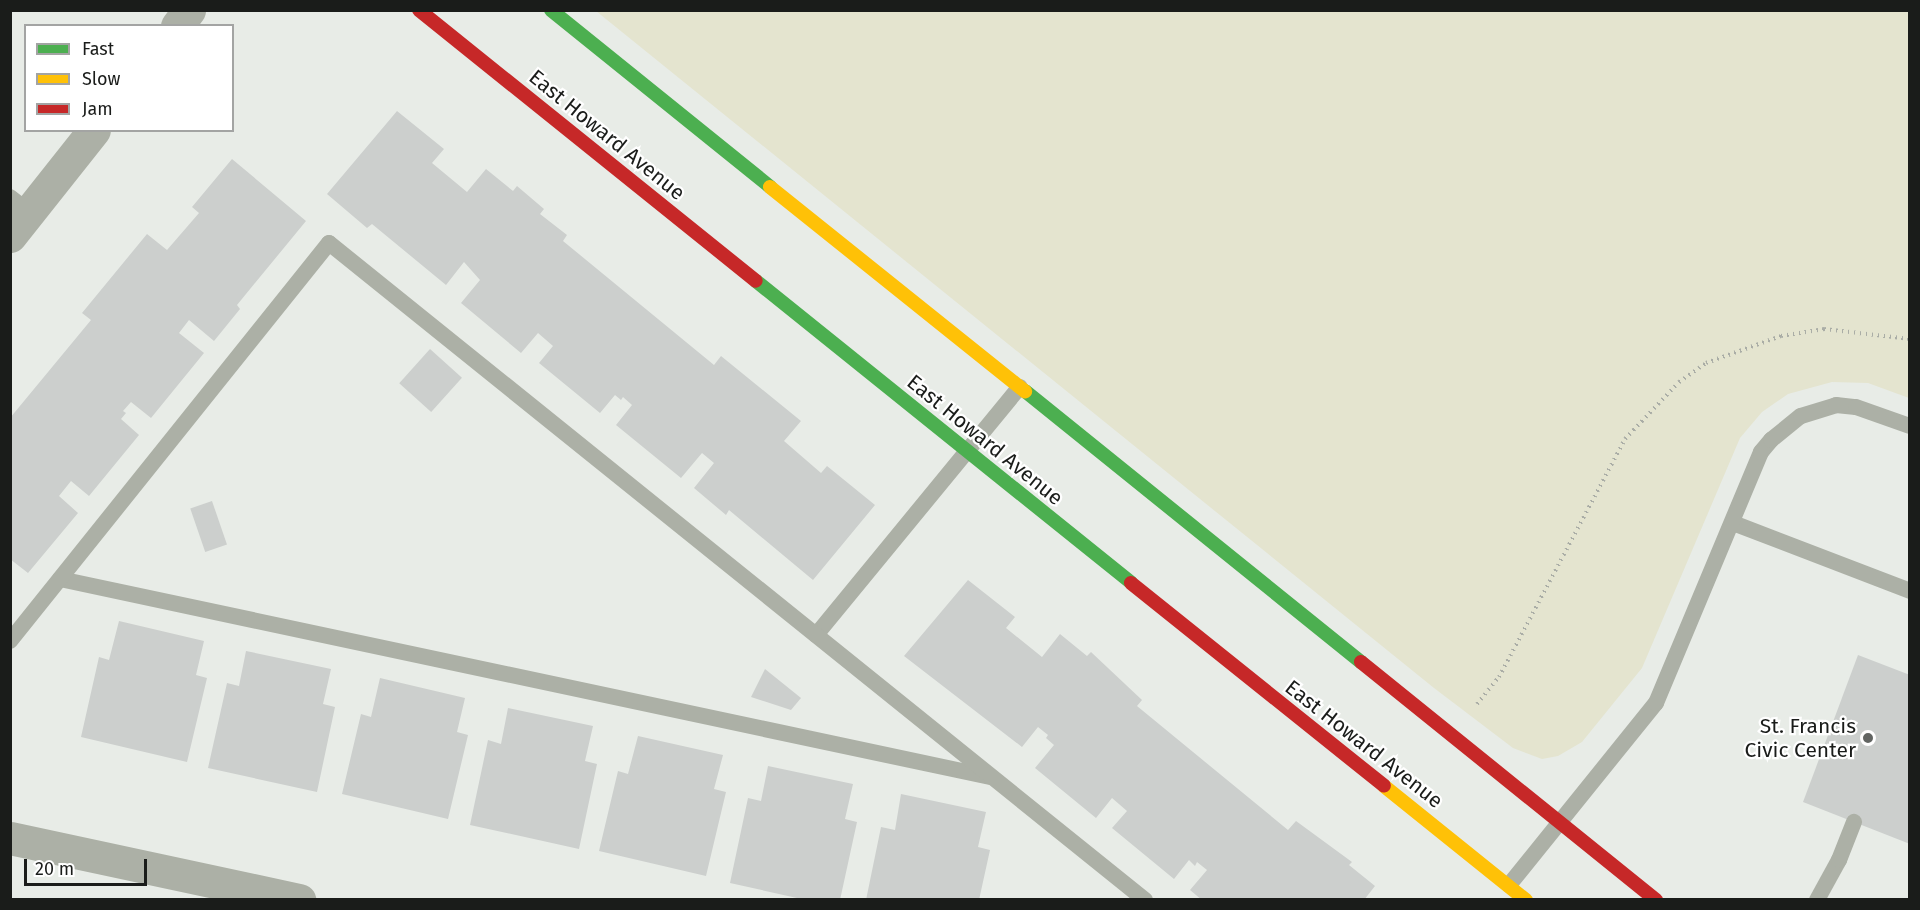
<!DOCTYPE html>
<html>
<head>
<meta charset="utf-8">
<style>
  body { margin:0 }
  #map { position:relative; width:1920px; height:910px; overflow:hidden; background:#e8ece7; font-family:"Fira Sans",sans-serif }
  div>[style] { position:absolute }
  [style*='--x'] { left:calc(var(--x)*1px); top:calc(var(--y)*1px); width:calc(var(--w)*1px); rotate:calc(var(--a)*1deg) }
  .green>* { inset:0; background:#e4e4cf }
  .building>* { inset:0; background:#cccfcd; transform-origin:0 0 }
  .path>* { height:4px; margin-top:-2px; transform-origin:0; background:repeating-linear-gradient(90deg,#aaada6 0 1.5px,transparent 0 6px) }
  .lane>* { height:16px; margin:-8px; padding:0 8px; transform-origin:8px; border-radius:8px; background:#acb0a6 }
  .street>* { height:33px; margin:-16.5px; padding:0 16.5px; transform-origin:16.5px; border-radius:16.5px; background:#acb0a6 }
  .fast>* { height:14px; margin:-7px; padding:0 7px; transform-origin:7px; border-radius:7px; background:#4caf50 }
  .slow>* { height:14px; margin:-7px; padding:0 7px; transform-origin:7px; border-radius:7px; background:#ffc107 }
  .jam>* { height:14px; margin:-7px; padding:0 7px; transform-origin:7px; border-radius:7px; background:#c62828 }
  .dots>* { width:16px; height:16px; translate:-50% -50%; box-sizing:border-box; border:3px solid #fff; border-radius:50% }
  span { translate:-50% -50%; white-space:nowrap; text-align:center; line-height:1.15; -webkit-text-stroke:4.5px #fff; paint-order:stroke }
  .street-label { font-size:21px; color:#1a1c1a }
  .poi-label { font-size:21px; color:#1a1c1a }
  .right { translate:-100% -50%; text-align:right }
  .frame { position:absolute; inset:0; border:12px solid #1a1c1a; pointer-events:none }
  .legend { position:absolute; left:24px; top:24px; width:210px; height:108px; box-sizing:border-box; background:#fff; border:2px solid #a3a4a3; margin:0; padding:8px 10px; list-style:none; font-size:18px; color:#1a1c1a }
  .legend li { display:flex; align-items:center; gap:12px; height:30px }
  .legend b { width:30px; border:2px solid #a3a4a3 }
  .scale { position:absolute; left:24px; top:859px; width:123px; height:27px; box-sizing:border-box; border:3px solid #1a1c1a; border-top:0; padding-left:8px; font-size:18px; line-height:21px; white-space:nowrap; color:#1a1c1a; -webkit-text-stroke:4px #fff; paint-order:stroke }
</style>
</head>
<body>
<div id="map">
  <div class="green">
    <div style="clip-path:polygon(596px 11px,1909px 11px,1909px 398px,1868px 383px,1832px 382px,1788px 394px,1762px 412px,1740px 438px,1642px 668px,1582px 742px,1558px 756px,1542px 759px,1513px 748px,1434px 688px)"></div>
  </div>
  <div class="building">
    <div style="clip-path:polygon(397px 111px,444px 149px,432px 163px,467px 192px,486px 169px,513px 191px,517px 186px,544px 209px,540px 214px,567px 235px,563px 241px,714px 365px,721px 356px,801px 421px,784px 441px,821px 473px,827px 466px,875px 505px,813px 580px,729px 510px,726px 515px,694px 488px,714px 463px,702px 453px,681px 478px,616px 425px,632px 405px,623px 397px,621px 400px,615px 395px,600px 413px,539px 363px,553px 346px,538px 333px,521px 353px,461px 303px,480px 280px,464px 262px,446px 285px,372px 224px,367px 228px,327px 194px)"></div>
    <div style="clip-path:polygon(232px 159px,306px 221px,237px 305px,240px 309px,214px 341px,189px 320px,179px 333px,204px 353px,151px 418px,131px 402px,123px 411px,126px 413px,121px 419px,139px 435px,89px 496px,71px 481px,59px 496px,78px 513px,28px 573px,10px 559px,10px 418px,91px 320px,82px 313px,147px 234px,167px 250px,199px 213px,192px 207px)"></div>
    <div style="left:430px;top:349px;width:43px;height:46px;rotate:42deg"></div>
    <div style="left:212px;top:501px;width:46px;height:23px;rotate:71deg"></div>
    <div style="clip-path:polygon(968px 580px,1015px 617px,1006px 628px,1042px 657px,1060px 634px,1087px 656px,1091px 652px,1142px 700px,1137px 706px,1288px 830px,1296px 821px,1352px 862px,1349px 865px,1375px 886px,1364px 900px,1202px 900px,1190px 890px,1207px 870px,1197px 862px,1195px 866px,1189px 860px,1174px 879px,1112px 828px,1127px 811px,1112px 798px,1096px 818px,1035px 768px,1054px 745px,1046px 738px,1048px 735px,1038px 727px,1022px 747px,904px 656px)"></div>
    <div style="clip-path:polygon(119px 621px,204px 641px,196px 675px,207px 678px,187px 762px,81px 737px,99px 657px,109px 660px)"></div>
    <div style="clip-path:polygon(246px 651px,331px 669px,323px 704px,335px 707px,317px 792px,208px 768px,227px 683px,239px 686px)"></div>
    <div style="clip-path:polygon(1858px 655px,1910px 675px,1910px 844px,1803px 802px)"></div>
    <div style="clip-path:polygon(765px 669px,801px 698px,791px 710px,751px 697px)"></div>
    <div style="clip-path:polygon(380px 678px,465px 698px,457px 732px,468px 735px,448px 819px,342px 794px,361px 714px,371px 717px)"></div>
    <div style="clip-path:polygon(508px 708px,593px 726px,585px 761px,597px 764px,579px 849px,470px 825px,488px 740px,501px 744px)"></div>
    <div style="clip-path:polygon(638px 736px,723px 755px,714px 789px,726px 792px,706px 876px,599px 851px,618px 771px,628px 774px)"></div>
    <div style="clip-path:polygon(768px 766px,853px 784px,845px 819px,857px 822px,840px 900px,806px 900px,730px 883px,748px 798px,761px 801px)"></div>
    <div style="clip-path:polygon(901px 794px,986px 812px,978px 847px,990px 850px,979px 900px,866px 900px,881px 827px,895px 830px)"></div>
  </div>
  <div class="path">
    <div style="--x:1477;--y:704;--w:35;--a:-51"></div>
    <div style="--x:1499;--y:677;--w:269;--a:-62.1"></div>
    <div style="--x:1625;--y:439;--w:79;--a:-46.5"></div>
    <div style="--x:1679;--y:382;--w:33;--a:-35"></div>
    <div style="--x:1706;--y:363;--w:80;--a:-19.8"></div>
    <div style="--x:1781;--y:336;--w:44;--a:-9.2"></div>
    <div style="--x:1824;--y:329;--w:87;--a:6.6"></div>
  </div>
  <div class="lane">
    <div style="--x:10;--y:197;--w:24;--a:38"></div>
    <div style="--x:1733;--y:523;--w:190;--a:21"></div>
    <div style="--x:60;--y:579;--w:951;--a:12.02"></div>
    <div style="--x:816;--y:635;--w:321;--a:-50.6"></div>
    <div style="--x:10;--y:641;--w:510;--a:-51.29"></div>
    <div style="--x:329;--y:243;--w:1048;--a:38.84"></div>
    <div style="--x:1509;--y:885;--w:234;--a:-51.1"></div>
    <div style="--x:1656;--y:703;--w:272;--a:-67.3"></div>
    <div style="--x:1761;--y:452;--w:16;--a:-50"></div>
    <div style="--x:1771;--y:440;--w:38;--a:-39"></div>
    <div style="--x:1801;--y:416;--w:37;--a:-17"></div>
    <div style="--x:1836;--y:405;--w:20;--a:6"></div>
    <div style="--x:1856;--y:407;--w:57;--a:19.4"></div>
    <div style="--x:1817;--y:900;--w:46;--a:-61.2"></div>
    <div style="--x:1839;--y:860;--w:41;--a:-68.5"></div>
  </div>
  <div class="street">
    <div style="--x:177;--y:26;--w:20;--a:-53"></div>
    <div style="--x:10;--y:236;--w:135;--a:-51.6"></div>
    <div style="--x:10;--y:838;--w:296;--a:12.1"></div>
  </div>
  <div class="fast">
    <div style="--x:551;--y:10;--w:282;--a:38.9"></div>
    <div style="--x:756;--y:281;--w:481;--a:38.8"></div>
    <div style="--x:1025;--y:391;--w:432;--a:38.9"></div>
  </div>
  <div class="slow">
    <div style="--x:770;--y:187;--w:327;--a:38.7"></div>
    <div style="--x:1384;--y:786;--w:182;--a:38.8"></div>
  </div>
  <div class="jam">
    <div style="--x:419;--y:10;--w:432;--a:38.8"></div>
    <div style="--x:1131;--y:583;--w:324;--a:38.7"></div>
    <div style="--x:1361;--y:662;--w:379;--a:38.9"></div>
  </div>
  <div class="dots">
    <div style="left:1868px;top:738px;background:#626562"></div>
  </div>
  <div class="street-label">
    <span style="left:607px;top:135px;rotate:39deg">East Howard Avenue</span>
    <span style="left:985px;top:440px;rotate:39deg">East Howard Avenue</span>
    <span style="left:1364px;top:744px;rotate:38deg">East Howard Avenue</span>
  </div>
  <div class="poi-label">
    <span class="right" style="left:1856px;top:738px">St. Francis<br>Civic Center</span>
  </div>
  <div class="frame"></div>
  <ul class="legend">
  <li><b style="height:8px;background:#4caf50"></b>Fast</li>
  <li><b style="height:8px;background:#ffc107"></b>Slow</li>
  <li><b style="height:8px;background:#c62828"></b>Jam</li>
  </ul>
  <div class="scale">20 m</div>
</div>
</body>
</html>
